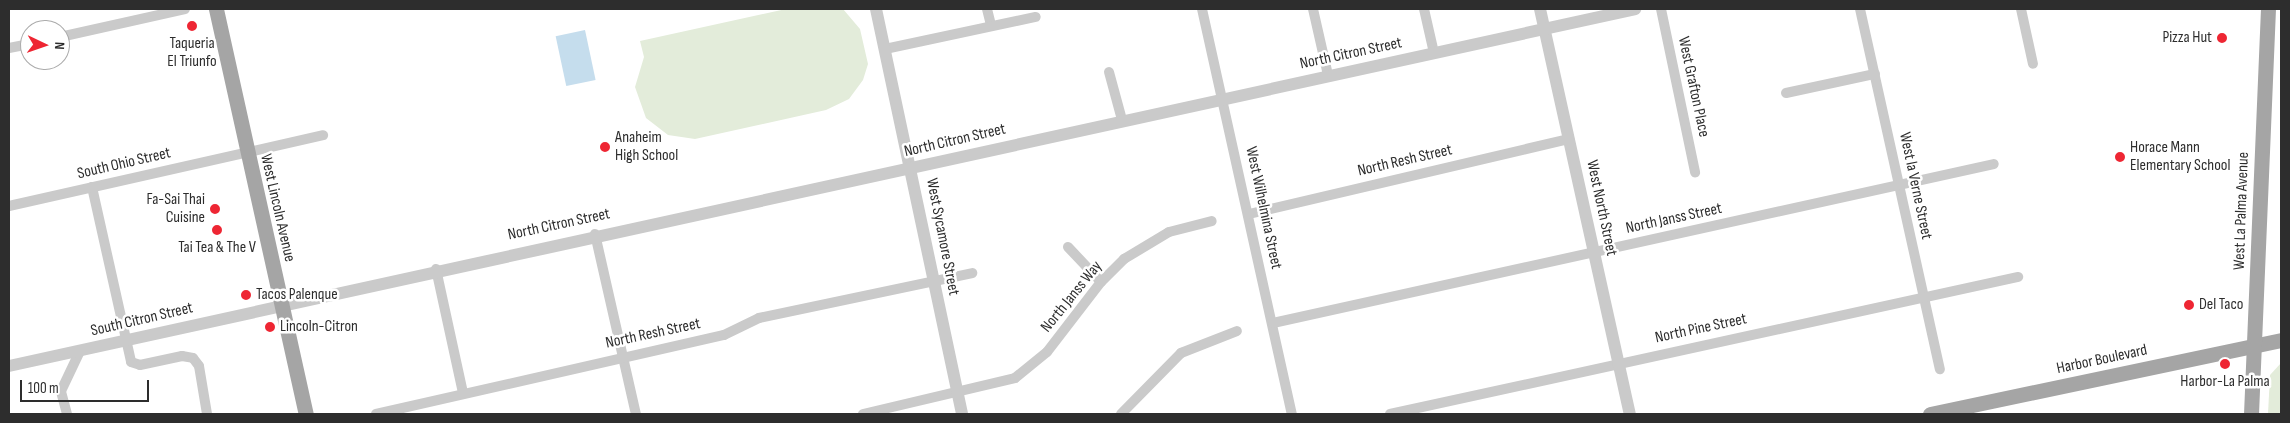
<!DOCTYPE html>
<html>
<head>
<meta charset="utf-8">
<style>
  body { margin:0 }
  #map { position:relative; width:2290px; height:423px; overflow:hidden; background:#fff; font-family:"Sofia Sans Condensed",sans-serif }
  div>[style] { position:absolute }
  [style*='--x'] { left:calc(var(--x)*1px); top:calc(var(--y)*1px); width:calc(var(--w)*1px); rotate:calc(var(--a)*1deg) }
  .green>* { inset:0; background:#e3ecda }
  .water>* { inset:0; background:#c5dded; transform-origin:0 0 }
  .minor>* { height:10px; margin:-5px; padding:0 5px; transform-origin:5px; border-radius:5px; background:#cacaca }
  .tertiary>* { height:12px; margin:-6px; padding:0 6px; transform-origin:6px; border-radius:6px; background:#cacaca }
  .primary>* { height:15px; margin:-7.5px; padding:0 7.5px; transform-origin:7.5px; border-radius:7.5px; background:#a5a5a5 }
  .dots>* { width:14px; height:14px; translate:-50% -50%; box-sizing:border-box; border:2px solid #fff; border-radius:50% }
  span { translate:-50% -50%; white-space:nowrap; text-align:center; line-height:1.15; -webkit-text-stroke:5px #fff; paint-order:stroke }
  .poi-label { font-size:16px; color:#2d2d2d }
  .right { translate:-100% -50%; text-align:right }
  .left { translate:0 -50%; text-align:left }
  .street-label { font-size:16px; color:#2d2d2d }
  .frame { position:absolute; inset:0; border:10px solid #2d2d2d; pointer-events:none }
  .north { position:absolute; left:20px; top:20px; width:50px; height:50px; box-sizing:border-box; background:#fff; border:1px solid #ababab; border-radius:50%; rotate:93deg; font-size:14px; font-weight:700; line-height:20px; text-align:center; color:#2d2d2d }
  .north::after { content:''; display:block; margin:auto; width:18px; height:22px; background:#ee2633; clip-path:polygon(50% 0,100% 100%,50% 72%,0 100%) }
  .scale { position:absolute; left:20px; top:380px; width:129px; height:22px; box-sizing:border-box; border:2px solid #2d2d2d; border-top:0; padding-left:6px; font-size:15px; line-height:18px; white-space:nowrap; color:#2d2d2d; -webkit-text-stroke:4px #fff; paint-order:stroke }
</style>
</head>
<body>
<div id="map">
  <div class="green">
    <div style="clip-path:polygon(786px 9px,843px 9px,860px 29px,868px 64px,863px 80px,849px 99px,826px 110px,695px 139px,668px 135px,646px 118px,635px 87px,644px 57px,640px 41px)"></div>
    <div style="clip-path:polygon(2281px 363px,2281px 414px,2268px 414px,2270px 375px)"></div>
  </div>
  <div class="water">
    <div style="left:585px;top:30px;width:51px;height:30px;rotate:78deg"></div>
  </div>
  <div class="minor">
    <div style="--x:987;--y:9;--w:16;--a:76"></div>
    <div style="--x:1202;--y:9;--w:415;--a:77.5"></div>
    <div style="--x:1313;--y:9;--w:68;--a:77.2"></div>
    <div style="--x:1424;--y:9;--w:45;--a:77.2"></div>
    <div style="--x:1661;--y:9;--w:167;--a:78.2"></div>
    <div style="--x:1860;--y:9;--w:369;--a:77.5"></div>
    <div style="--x:2021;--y:9;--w:56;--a:77.7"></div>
    <div style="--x:60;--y:37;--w:128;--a:-12.6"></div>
    <div style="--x:9;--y:48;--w:21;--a:-11"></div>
    <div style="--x:885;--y:49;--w:154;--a:-12"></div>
    <div style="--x:1109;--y:72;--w:50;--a:74.8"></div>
    <div style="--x:1786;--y:93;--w:91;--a:-12.1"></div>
    <div style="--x:92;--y:187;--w:179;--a:77.4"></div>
    <div style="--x:131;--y:362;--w:9;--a:18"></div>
    <div style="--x:140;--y:365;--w:43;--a:-12.1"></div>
    <div style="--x:182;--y:356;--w:11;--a:10"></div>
    <div style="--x:193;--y:358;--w:10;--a:53"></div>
    <div style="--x:199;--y:366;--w:49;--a:80.5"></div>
    <div style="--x:9;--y:206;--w:322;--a:-12.7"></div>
    <div style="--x:1249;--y:214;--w:329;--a:-13.2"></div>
    <div style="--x:595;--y:234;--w:185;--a:77.2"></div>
    <div style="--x:1068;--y:247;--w:48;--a:46.7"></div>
    <div style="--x:436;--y:269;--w:127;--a:77.7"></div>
    <div style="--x:1273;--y:323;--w:738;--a:-12.44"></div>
    <div style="--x:67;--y:414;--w:24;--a:-105"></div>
    <div style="--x:61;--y:391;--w:44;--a:-64.6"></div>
    <div style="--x:376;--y:414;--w:357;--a:-12.8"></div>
    <div style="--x:724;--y:335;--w:39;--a:-26"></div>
    <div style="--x:759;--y:318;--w:218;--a:-11.9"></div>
    <div style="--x:863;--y:414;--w:156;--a:-13.3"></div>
    <div style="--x:1015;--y:378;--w:41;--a:-39.1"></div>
    <div style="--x:1047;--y:352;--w:88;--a:-52.4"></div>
    <div style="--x:1101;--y:282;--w:33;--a:-45"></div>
    <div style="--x:1124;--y:259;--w:52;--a:-31"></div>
    <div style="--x:1169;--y:232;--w:44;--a:-14.3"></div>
    <div style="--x:1121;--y:414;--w:86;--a:-45.5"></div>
    <div style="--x:1181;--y:353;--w:60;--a:-21.4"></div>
    <div style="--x:1390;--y:414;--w:643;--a:-12.31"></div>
  </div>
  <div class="tertiary">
    <div style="--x:876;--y:9;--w:414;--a:78"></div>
    <div style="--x:1540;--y:9;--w:415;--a:77.5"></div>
    <div style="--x:9;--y:366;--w:1665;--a:-12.38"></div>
  </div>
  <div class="primary">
    <div style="--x:216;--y:9;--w:415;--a:77.5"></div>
    <div style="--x:1930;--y:414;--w:359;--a:-11.9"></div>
    <div style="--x:2251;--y:414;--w:405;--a:-87.6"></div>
  </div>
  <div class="dots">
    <div style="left:192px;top:26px;background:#ee2633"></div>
    <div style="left:2222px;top:38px;background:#ee2633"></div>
    <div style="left:605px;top:147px;background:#ee2633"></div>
    <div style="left:2120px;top:157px;background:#ee2633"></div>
    <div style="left:215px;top:209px;background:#ee2633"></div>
    <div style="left:217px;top:230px;background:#ee2633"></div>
    <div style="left:246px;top:295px;background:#ee2633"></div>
    <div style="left:2189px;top:305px;background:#ee2633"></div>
    <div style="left:270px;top:327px;background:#ee2633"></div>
    <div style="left:2225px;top:364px;background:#ee2633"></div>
  </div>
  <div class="poi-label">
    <span class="right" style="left:2212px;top:38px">Pizza Hut</span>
    <span style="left:192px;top:53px">Taqueria<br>El Triunfo</span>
    <span class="left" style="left:615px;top:147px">Anaheim<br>High School</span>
    <span class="left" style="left:2130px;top:157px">Horace Mann<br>Elementary School</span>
    <span class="right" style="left:205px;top:209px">Fa-Sai Thai<br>Cuisine</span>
    <span style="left:217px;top:248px">Tai Tea &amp; The V</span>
    <span class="left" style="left:256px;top:295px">Tacos Palenque</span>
    <span class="left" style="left:2199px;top:305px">Del Taco</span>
    <span class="left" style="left:280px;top:327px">Lincoln-Citron</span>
    <span style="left:2225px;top:382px">Harbor-La Palma</span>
  </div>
  <div class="street-label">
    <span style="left:1351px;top:54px;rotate:-12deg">North Citron Street</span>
    <span style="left:1693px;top:87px;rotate:78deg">West Grafton Place</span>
    <span style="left:955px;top:141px;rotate:-13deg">North Citron Street</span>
    <span style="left:1405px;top:161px;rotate:-13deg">North Resh Street</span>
    <span style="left:124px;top:164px;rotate:-13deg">South Ohio Street</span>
    <span style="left:1915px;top:186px;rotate:78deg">West la Verne Street</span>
    <span style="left:277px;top:208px;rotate:77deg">West Lincoln Avenue</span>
    <span style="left:1263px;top:208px;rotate:78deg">West Wilhelmina Street</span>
    <span style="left:1601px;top:208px;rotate:78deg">West North Street</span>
    <span style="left:2242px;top:211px;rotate:-88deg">West La Palma Avenue</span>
    <span style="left:1674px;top:219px;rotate:-12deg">North Janss Street</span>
    <span style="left:559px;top:225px;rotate:-12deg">North Citron Street</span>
    <span style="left:942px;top:237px;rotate:79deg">West Sycamore Street</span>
    <span style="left:1072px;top:297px;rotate:-51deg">North Janss Way</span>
    <span style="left:142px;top:320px;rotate:-13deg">South Citron Street</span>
    <span style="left:1701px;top:329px;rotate:-12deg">North Pine Street</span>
    <span style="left:653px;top:334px;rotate:-12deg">North Resh Street</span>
    <span style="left:2102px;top:360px;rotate:-12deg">Harbor Boulevard</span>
  </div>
  <div class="frame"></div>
  <div class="north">N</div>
  <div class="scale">100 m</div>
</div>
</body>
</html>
